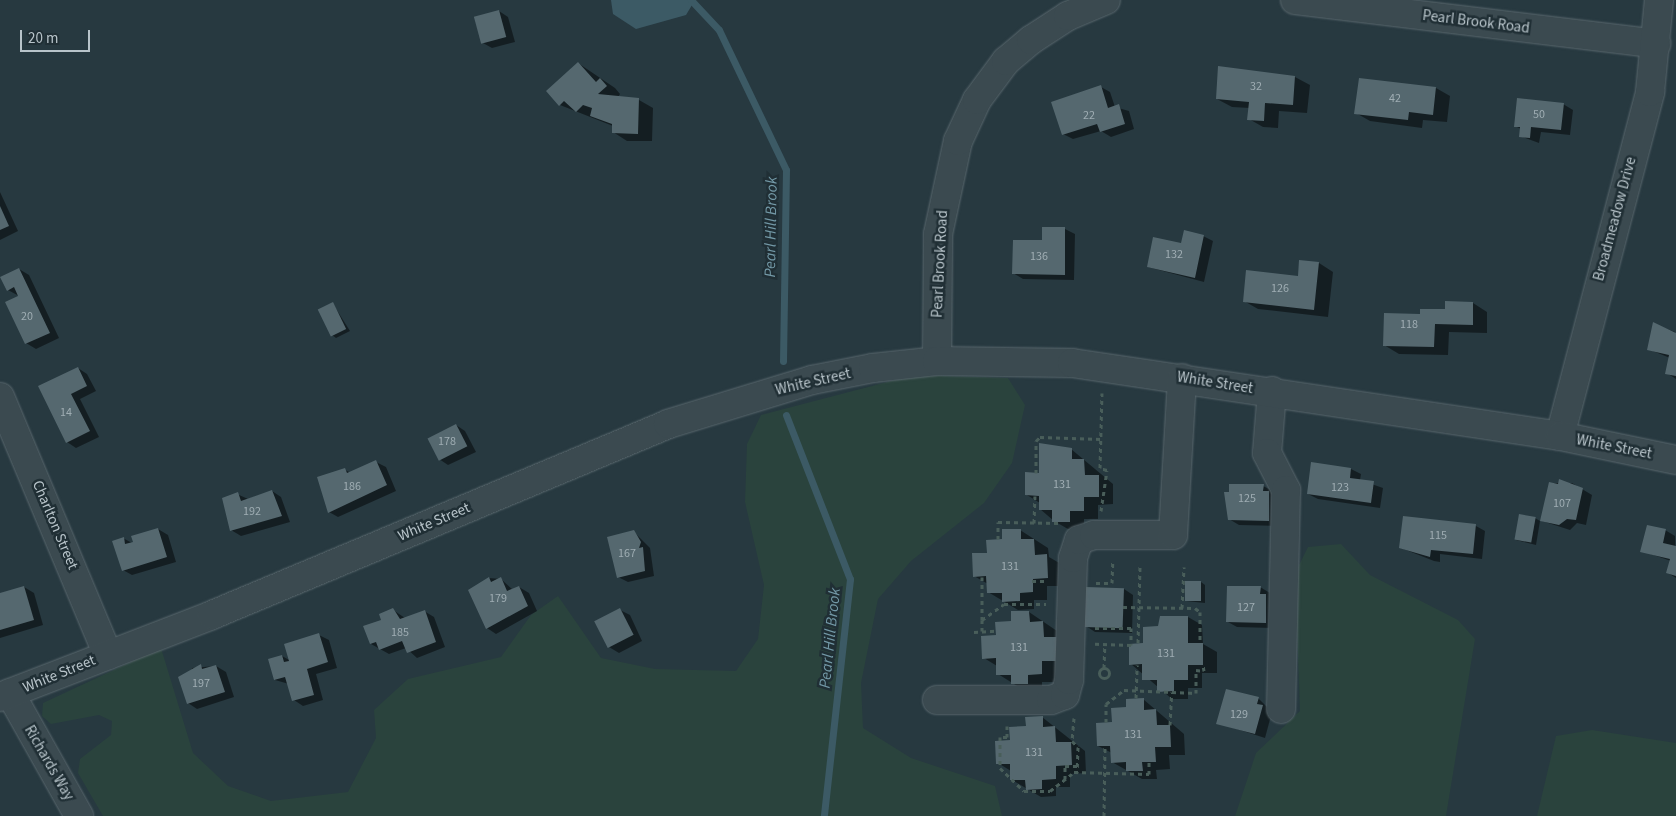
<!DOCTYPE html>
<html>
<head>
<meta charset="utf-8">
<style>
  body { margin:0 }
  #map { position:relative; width:1676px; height:816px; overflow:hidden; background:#273940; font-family:"Source Sans 3",sans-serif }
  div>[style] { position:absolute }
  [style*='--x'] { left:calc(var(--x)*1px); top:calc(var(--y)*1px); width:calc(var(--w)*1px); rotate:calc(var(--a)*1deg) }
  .green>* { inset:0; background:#2a433d }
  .water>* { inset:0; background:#3c5a65 }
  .shadow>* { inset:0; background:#0007 }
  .stream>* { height:7px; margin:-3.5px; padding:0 3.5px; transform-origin:3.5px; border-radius:3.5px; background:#3c5a65 }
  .building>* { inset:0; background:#55686f; transform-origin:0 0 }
  .path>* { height:3px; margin-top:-1.5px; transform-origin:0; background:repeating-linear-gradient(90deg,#495e5a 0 4px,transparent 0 8px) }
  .path>.ring { margin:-1.5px; padding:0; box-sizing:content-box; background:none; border:3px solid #495e5a; border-radius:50% }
  .roads { filter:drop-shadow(0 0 1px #59676d) drop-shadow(0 0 1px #59676d) }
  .minor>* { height:28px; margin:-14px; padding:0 14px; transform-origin:14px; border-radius:14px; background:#3b4a50 }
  span { translate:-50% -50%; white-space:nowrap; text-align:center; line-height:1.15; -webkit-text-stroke:5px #202f35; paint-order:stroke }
  .number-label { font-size:12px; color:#9fadb3 }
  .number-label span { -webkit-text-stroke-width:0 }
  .street-label { font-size:15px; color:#b8c4ca }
  .water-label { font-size:16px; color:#7399a7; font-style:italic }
  .scale { position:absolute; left:20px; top:30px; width:70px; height:22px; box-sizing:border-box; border:2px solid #b8c4ca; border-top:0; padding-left:6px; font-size:15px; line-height:18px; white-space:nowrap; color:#b8c4ca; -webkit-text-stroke:4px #202f35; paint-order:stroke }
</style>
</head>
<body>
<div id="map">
  <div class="green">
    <div style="clip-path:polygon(914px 375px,1008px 378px,1025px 405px,1012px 463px,984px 503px,911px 561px,878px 599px,861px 683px,863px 728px,911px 758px,995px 786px,1002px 816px,103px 816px,78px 773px,80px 759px,111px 735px,112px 721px,99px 715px,51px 724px,42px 716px,43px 703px,161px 648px,193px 753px,228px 786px,271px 801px,348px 792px,376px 738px,374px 710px,408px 679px,501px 657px,531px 615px,558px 596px,601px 658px,655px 669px,736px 671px,758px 639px,764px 585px,745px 502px,747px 444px,761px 415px)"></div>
    <div style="clip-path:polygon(1341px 544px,1370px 575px,1458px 620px,1475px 639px,1446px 816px,1235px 816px,1256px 753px,1300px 711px,1295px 573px,1308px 547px)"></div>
    <div style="clip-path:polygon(1592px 730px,1676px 743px,1676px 816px,1537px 816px,1556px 736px)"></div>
  </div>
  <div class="water">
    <div style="clip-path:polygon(611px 0,695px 0,686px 15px,636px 29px,613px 14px)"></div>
  </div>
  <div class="shadow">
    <div style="clip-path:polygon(499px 11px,508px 17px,515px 42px,492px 48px,483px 43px)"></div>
    <div style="clip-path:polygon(578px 63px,615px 88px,620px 94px,618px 97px,639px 100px,653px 108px,652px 141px,627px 141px,613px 132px,613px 126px,560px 105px)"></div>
    <div style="clip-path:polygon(1220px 67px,1295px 77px,1310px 85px,1307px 113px,1279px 111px,1278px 128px,1263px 127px,1249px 119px,1250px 108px,1232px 107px,1217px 99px)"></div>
    <div style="clip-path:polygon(1101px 87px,1110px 92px,1115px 107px,1129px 111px,1134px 129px,1111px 137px,1101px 131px,1073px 139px,1063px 134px)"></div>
    <div style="clip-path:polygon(1436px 88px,1450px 96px,1447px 122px,1423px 120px,1422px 128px,1370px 121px,1356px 113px)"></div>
    <div style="clip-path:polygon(1563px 104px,1573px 110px,1570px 135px,1541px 132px,1539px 143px,1520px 136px,1521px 129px,1515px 126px)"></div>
    <div style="clip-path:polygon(0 192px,18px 231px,0 240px)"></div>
    <div style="clip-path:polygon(1043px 228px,1065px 229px,1075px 234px,1074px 280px,1023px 279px,1013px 273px,1043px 242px)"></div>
    <div style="clip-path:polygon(1203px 236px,1213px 241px,1204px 282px,1148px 267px)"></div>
    <div style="clip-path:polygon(1319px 263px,1333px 272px,1328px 317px,1258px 309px,1244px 301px,1299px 277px)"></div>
    <div style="clip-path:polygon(19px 269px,29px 275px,59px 338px,36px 349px,26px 343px,19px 296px,8px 290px)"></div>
    <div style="clip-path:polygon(1473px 303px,1487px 312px,1487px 333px,1449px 332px,1448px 355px,1399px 354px,1384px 345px,1421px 316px)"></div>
    <div style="clip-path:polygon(333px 304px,350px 331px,336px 338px,332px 335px)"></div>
    <div style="clip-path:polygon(1654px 324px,1675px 332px,1676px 379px,1667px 373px,1670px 358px,1648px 349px)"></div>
    <div style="clip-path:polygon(78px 368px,87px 374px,96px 391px,80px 399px,99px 437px,76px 448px,67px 442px,40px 386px)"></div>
    <div style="clip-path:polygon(456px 425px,465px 431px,476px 452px,448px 465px,439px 459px)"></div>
    <div style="clip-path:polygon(1071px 449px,1113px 484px,1113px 504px,1098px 505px,1098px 519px,1084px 519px,1084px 529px,1068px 529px,1054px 521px,1040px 509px,1040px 503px,1027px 495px,1040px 474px)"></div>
    <div style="clip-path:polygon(376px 462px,386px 467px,396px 491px,338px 517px,329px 512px,345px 470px,351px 473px)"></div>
    <div style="clip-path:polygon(1312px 463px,1351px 469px,1361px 474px,1360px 480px,1383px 488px,1380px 508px,1318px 499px,1308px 494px)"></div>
    <div style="clip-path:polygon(1550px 483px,1572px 483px,1592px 495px,1586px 525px,1577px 523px,1570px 530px,1542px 521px)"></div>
    <div style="clip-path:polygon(1263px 486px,1273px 491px,1278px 526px,1239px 525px,1229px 519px)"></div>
    <div style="clip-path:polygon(272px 491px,281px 497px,290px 522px,241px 536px,231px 530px,237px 494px,248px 499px)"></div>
    <div style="clip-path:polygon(1535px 518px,1540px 521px,1536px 545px,1516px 540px)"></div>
    <div style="clip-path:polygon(1476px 526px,1485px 531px,1482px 559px,1440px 554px,1440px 562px,1434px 561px,1401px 548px)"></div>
    <div style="clip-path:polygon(158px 529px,168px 535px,176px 562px,132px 575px,123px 570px,123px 538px,132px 543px)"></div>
    <div style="clip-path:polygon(1020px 530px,1048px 548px,1049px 557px,1061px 564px,1062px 586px,1047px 586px,1047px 600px,1034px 600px,1034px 609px,1018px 610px,988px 592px,988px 584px,974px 576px,988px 554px)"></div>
    <div style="clip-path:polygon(1665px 530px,1675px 536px,1676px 578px,1668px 573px,1671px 561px,1642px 551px)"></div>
    <div style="clip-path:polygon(634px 532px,650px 548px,654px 576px,628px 582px,618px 577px)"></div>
    <div style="clip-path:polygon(489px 578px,501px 579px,513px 590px,519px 587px,529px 593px,537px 611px,496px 634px,487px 628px)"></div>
    <div style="clip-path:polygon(1201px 582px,1205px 585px,1205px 603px,1186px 601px)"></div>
    <div style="clip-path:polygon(24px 587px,34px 593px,43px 625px,0 638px,0 594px)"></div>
    <div style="clip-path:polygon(1260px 587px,1270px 593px,1275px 628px,1237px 627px,1228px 622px)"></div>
    <div style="clip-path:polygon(1124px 589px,1133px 595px,1132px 633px,1095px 632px,1086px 626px)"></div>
    <div style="clip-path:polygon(393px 610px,405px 618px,424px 611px,434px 617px,445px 647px,417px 658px,406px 648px,389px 654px,371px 644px)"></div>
    <div style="clip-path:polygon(620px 610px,630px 615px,642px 641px,619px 653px,609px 647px)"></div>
    <div style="clip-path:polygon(1029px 612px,1057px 631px,1056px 682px,1042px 682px,1042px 692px,1027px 692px,998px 674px,997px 666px,984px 658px,997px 636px)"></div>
    <div style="clip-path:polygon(1188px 617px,1202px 625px,1203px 644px,1217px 652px,1217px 673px,1202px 673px,1202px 688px,1188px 688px,1188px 699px,1172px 699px,1131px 664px,1160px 627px)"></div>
    <div style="clip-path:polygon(319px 635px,329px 640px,337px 668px,316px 674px,323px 700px,303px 706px,294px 700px,289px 684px,275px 680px,282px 656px,291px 661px)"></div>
    <div style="clip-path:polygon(216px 666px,226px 672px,234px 697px,197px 709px,188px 703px,192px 668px)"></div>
    <div style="clip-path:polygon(1258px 698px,1272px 712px,1265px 738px,1218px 723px)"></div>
    <div style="clip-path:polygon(1143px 699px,1184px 734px,1185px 755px,1169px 755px,1170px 769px,1156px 770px,1157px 779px,1142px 779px,1112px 762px,1112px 753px,1098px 746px,1127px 709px)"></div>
    <div style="clip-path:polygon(1042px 717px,1085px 751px,1086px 773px,1070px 774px,1070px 787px,1056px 787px,1056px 796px,1041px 797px,1012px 780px,1011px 771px,998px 763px,1011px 741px)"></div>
  </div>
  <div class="stream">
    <div style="--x:691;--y:0;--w:41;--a:47"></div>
    <div style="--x:719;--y:30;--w:155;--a:64.4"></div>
    <div style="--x:786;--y:170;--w:191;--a:90.9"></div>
    <div style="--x:786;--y:415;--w:176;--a:68.7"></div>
    <div style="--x:850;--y:579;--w:238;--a:96.3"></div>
  </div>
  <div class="building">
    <div style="left:499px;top:10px;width:28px;height:26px;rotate:75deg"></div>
    <div style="clip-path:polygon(578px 62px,596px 82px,600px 78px,607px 86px,598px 94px,639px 98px,638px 134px,612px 133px,612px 124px,590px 116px,592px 108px,583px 105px,576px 112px,564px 101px,559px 106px,546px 91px)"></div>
    <div style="clip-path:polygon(1218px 66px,1295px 76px,1293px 105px,1265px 103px,1264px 121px,1247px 120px,1249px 102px,1216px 99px)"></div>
    <div style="clip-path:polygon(1359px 78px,1436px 87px,1433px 115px,1409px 112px,1408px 120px,1354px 114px)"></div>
    <div style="clip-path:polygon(1101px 85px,1108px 108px,1119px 104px,1125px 124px,1100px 132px,1097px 124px,1062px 135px,1051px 102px)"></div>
    <div style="clip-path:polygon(1517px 98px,1564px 103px,1561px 130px,1531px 127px,1530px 138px,1519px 137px,1520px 127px,1514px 127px)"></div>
    <div style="clip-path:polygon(0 206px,9px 226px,0 230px)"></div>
    <div style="clip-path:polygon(1042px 227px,1065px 227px,1065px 275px,1012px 274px,1013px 240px,1042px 240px)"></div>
    <div style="clip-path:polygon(1184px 230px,1204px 235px,1195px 278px,1147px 267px,1153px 237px,1181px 243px)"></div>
    <div style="clip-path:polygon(1299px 260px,1319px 262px,1314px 310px,1243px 302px,1246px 270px,1298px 276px)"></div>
    <div style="clip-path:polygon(19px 268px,50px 333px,25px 344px,5px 302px,18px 296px,14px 287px,7px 291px,0 277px)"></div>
    <div style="clip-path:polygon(1445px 301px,1473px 302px,1473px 325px,1435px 324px,1434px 347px,1383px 346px,1384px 313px,1420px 314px,1420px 309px,1445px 309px)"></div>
    <div style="left:333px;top:302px;width:30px;height:17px;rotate:64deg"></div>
    <div style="clip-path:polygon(1653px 322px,1676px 333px,1676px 376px,1665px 374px,1669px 355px,1647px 350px)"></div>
    <div style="clip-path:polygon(78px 367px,87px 386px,71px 394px,90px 431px,66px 443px,38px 386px)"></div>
    <div style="left:456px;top:424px;width:25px;height:32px;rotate:63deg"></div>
    <div style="clip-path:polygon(1039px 443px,1072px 448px,1072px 459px,1084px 459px,1085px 475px,1099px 475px,1099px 497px,1084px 497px,1084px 511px,1070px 511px,1070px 522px,1052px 522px,1052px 510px,1039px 510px,1039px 496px,1025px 495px,1025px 472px,1039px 473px)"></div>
    <div style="clip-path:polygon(376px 460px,387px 485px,328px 513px,317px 477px,345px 468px,347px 473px)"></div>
    <div style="clip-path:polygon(1311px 462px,1351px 468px,1350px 478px,1374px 481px,1371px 503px,1307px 494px)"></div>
    <div style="clip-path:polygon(1559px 479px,1583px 488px,1576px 520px,1567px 519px,1559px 525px,1540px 521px,1549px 482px,1558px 484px)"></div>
    <div style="clip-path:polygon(1229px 484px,1264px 484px,1263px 491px,1269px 491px,1269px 521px,1228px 520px,1224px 492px,1229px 492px)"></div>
    <div style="clip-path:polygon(272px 490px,282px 516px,230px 531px,222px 498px,238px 492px,241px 501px)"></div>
    <div style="left:1519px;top:514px;width:17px;height:26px;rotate:10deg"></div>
    <div style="clip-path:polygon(1403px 516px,1476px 524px,1473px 554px,1431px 550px,1430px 557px,1399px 548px)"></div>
    <div style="clip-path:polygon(1647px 525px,1666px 529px,1663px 543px,1676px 546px,1676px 576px,1666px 573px,1670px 559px,1640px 552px)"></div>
    <div style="clip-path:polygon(158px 528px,167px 557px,122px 571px,112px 541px,124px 537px,125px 544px,133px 542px,131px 536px)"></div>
    <div style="clip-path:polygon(1002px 529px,1021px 529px,1021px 539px,1034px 539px,1035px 555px,1047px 554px,1048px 578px,1033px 579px,1033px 592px,1020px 593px,1020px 601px,1002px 602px,1002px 593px,987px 593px,986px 576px,973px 577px,972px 553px,987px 553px,986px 540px,1002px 539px)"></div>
    <div style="clip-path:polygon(634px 530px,641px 542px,639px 548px,643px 547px,645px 571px,617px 578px,607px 537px)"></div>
    <div style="clip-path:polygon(489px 577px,491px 582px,501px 577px,507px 591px,519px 586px,528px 606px,486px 629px,468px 590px)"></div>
    <div style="left:1185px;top:581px;width:16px;height:20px"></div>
    <div style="clip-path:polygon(24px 586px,34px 620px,0 630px,0 593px)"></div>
    <div style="clip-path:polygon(1227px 586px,1261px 586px,1260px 594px,1266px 594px,1266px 623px,1226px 622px)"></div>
    <div style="left:1086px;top:587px;width:38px;height:40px;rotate:2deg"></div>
    <div style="clip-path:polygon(393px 608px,400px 619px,425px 610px,436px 642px,407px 653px,402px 641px,379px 650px,376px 642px,370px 644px,363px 626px,381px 620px,379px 614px)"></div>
    <div style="left:620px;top:608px;width:30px;height:29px;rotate:63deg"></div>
    <div style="clip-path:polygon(1011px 611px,1029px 611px,1030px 622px,1043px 621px,1044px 637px,1057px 637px,1058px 661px,1042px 661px,1042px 674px,1028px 675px,1028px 684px,1011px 684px,1011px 675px,996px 675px,996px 658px,982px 659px,981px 636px,996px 635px,995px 622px,1011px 621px)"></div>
    <div style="clip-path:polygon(1160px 616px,1188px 616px,1188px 643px,1203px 643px,1203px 665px,1188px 665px,1188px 680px,1174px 680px,1174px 691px,1157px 692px,1157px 680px,1142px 680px,1142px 664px,1129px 665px,1129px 644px,1143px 643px,1143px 627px,1158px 626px)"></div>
    <div style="clip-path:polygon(319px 633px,328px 662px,307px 669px,314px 695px,292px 701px,285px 677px,274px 680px,268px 659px,282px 655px,284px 662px,289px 661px,284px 644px)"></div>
    <div style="clip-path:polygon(201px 664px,202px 669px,216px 665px,225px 692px,187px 704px,178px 677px)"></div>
    <div style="clip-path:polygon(1226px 689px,1259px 697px,1257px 704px,1263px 705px,1255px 734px,1216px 724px)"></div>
    <div style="clip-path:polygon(1144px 698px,1144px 710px,1156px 709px,1157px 725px,1170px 725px,1171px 747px,1155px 747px,1156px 762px,1142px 762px,1143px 771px,1126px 771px,1126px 762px,1111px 763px,1110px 746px,1097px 746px,1096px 723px,1112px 722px,1111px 708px,1126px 707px,1126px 699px)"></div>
    <div style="clip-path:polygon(1043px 716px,1043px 727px,1055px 726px,1056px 742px,1071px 742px,1072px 765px,1056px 766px,1056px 779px,1042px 780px,1042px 789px,1026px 790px,1025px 780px,1010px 780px,1010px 764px,996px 764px,995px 741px,1010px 740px,1009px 727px,1026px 726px,1025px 717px)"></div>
  </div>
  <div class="path">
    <div style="--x:1036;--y:473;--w:32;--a:-90"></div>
    <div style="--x:1036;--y:441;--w:6;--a:-45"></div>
    <div style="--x:1040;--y:437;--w:61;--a:1.9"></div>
    <div style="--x:1101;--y:511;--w:41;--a:-81.7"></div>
    <div style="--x:1107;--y:470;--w:7;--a:-164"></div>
    <div style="--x:1100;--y:468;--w:75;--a:-88.5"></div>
    <div style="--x:1034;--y:523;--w:27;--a:-88"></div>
    <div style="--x:998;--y:539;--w:17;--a:-90"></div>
    <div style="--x:998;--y:522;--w:62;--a:0.9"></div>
    <div style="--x:982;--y:577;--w:43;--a:90"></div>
    <div style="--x:1032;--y:581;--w:15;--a:0"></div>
    <div style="--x:1096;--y:583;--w:16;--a:0"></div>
    <div style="--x:1112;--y:583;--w:23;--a:-88"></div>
    <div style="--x:1123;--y:607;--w:72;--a:0.8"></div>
    <div style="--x:1195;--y:608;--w:6;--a:39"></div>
    <div style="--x:1200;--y:612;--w:31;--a:90"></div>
    <div style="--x:1182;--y:608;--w:41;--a:-87.2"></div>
    <div style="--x:1095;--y:628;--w:36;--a:0"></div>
    <div style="--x:1131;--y:628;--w:17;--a:90"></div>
    <div style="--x:1131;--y:645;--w:36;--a:-178"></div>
    <div style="--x:982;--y:631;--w:11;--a:-90"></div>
    <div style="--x:982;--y:620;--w:27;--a:-36"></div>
    <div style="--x:1004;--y:604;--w:42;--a:0"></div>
    <div style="--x:974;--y:632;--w:22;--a:-3"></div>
    <div style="--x:1138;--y:643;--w:77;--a:-88.5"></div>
    <div style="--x:1104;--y:668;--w:24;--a:-88"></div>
    <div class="ring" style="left:1099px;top:668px;width:7px;height:7px"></div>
    <div style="--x:1136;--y:698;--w:33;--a:-88"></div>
    <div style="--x:1074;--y:718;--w:23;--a:95"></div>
    <div style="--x:1072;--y:741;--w:8;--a:45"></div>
    <div style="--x:1078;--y:747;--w:26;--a:92"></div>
    <div style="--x:1106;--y:722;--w:18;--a:-90"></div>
    <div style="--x:1106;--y:704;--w:23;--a:-38"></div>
    <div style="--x:1124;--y:690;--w:72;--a:2.4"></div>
    <div style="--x:1196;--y:693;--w:23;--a:-90"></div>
    <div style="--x:1196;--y:670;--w:8;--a:7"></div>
    <div style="--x:1204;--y:671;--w:6;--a:-99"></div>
    <div style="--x:1170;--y:725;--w:33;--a:-87"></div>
    <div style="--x:1007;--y:726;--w:11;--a:90"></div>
    <div style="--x:1007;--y:737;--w:7;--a:180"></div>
    <div style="--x:1000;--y:737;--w:31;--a:90"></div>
    <div style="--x:1000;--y:768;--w:33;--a:44"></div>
    <div style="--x:1024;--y:791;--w:26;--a:0"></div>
    <div style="--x:1050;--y:791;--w:31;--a:-38"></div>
    <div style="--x:1074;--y:772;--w:75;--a:1.5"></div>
    <div style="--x:1149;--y:774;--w:12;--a:-90"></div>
    <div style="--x:1065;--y:779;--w:13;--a:-90"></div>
    <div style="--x:1065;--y:766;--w:12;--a:0"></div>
    <div style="--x:1104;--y:816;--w:70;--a:-89.2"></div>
  </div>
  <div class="roads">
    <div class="minor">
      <div style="--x:1295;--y:0;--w:364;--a:6.9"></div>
      <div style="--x:937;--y:361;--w:127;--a:-89.5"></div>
      <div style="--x:938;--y:234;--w:95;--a:-77.9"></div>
      <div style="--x:958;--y:141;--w:45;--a:-65.1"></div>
      <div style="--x:977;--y:100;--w:49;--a:-53.4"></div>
      <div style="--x:1006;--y:61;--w:33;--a:-40"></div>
      <div style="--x:1031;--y:40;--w:44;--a:-33"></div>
      <div style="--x:1068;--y:16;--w:41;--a:-22.8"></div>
      <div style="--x:1272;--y:391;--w:62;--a:94.6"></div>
      <div style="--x:1267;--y:453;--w:42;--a:62.8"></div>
      <div style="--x:1286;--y:490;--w:219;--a:91.3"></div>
      <div style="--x:0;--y:397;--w:280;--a:67.3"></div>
      <div style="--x:1560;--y:436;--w:356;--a:-75.3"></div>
      <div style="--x:1650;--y:92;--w:92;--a:-84.4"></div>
      <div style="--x:10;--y:693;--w:141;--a:60.7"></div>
      <div style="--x:0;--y:697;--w:227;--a:-21.1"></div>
      <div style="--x:212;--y:615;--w:494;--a:-22.7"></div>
      <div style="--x:668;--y:424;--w:151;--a:-17"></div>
      <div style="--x:812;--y:380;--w:62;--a:-11.1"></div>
      <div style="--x:873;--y:368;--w:64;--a:-6.2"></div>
      <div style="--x:937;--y:361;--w:135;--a:0.8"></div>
      <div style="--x:1072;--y:363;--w:493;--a:8.5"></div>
      <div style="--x:1560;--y:436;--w:118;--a:11.7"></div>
      <div style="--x:937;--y:700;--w:114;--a:0"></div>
      <div style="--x:1051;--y:700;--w:15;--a:-20"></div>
      <div style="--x:1065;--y:695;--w:16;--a:-75"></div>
      <div style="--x:1069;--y:680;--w:122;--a:-88.1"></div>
      <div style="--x:1073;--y:558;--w:19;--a:-72"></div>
      <div style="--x:1079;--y:540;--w:16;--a:-18"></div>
      <div style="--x:1094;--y:535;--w:79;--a:0"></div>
      <div style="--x:1173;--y:535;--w:157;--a:-86.7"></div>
    </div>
  </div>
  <div class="number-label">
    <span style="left:1256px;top:87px">32</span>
    <span style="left:1395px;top:99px">42</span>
    <span style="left:1539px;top:115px">50</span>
    <span style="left:1089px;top:116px">22</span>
    <span style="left:1174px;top:255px">132</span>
    <span style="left:1039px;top:257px">136</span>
    <span style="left:1280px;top:289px">126</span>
    <span style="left:27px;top:317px">20</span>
    <span style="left:1409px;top:325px">118</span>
    <span style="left:66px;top:413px">14</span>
    <span style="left:447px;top:442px">178</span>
    <span style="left:1062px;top:485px">131</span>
    <span style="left:352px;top:487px">186</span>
    <span style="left:1340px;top:488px">123</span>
    <span style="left:1247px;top:499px">125</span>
    <span style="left:1562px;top:504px">107</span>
    <span style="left:252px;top:512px">192</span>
    <span style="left:1438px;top:536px">115</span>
    <span style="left:627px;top:554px">167</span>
    <span style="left:1010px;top:567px">131</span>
    <span style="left:498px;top:599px">179</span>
    <span style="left:1246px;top:608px">127</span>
    <span style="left:400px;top:633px">185</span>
    <span style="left:1019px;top:648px">131</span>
    <span style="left:1166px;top:654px">131</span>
    <span style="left:201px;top:684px">197</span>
    <span style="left:1239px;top:715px">129</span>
    <span style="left:1133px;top:735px">131</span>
    <span style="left:1034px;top:753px">131</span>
  </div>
  <div class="street-label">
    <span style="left:1476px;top:22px;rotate:7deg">Pearl Brook Road</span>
    <span style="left:1615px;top:219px;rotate:-75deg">Broadmeadow Drive</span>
    <span style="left:940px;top:264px;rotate:-87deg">Pearl Brook Road</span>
    <span style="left:813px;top:382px;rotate:-13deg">White Street</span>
    <span style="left:1215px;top:383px;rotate:9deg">White Street</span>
    <span style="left:1614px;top:447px;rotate:11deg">White Street</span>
    <span style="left:434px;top:522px;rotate:-23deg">White Street</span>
    <span style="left:55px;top:525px;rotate:67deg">Charlton Street</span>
    <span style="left:59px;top:674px;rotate:-22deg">White Street</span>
    <span style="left:49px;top:763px;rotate:60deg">Richards Way</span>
  </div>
  <div class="water-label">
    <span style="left:771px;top:227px;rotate:-89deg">Pearl Hill Brook</span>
    <span style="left:830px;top:638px;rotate:-84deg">Pearl Hill Brook</span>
  </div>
  <div class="scale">20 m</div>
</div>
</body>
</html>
